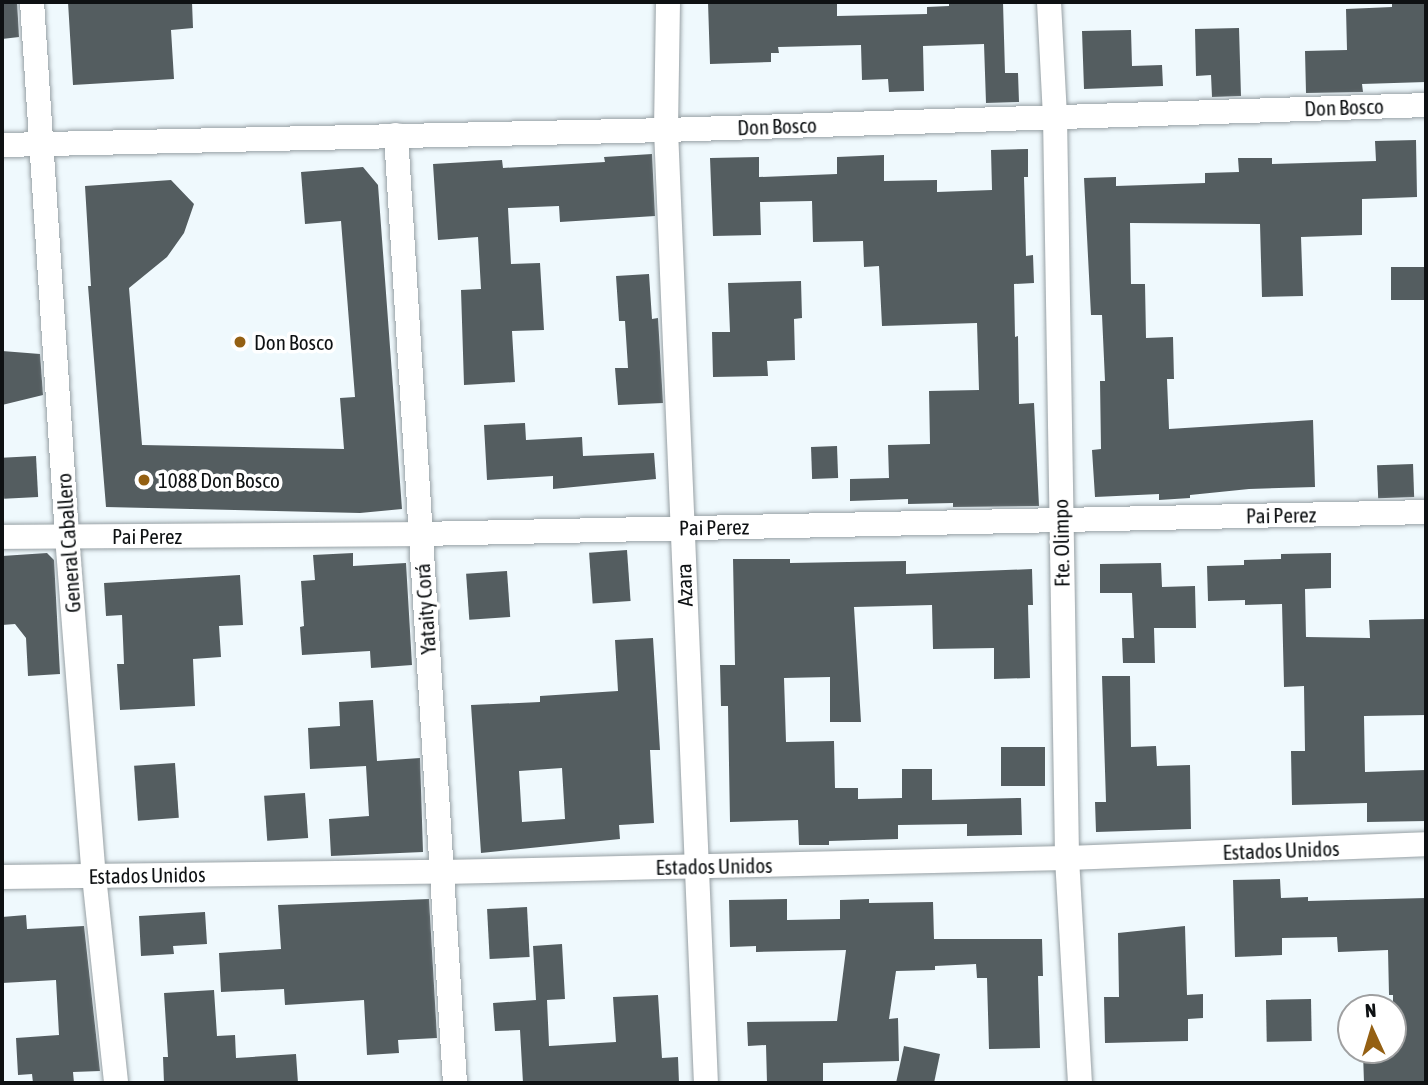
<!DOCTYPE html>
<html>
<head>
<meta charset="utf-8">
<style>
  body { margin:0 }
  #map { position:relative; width:1428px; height:1085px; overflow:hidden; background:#eff9fd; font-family:"Asap Condensed",sans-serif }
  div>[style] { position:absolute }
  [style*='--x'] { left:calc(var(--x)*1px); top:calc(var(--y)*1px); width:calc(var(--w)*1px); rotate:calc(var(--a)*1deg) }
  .building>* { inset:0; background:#545d60; transform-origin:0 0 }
  .roads { filter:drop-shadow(0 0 2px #97a0a4) drop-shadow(0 0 2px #97a0a4) }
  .minor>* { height:24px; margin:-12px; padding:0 12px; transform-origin:12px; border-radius:12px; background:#fff }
  .dots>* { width:19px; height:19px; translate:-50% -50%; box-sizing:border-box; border:4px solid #fff; border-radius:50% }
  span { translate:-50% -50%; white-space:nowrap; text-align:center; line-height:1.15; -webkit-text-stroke:7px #fff; paint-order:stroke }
  .street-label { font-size:21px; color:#0e1113 }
  .poi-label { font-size:21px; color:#0e1113 }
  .left { translate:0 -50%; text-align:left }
  .frame { position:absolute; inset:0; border:4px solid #0e1113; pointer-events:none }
  .north { position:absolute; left:1337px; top:994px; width:70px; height:70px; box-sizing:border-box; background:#fff; border:2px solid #9fa0a1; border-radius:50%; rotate:356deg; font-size:19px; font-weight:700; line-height:28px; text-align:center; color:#0e1113 }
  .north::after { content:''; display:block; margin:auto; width:24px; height:32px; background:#946013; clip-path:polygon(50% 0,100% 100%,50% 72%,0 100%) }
</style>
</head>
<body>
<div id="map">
  <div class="building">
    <div style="clip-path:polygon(2px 2px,17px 2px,19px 37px,2px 39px)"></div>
    <div style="clip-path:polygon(68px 2px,192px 2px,193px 28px,171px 30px,174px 79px,73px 85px)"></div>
    <div style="clip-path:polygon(708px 2px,837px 2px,837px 16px,927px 14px,927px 7px,949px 6px,949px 2px,1003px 2px,1005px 73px,1018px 73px,1019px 102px,986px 103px,984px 44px,923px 46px,924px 91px,889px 92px,888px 79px,862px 80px,861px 45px,778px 47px,779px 53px,771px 53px,771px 62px,710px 64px)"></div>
    <div style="clip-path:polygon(1392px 2px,1426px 2px,1426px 82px,1362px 84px,1363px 92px,1306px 93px,1305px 51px,1347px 50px,1346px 9px,1392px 7px)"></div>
    <div style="clip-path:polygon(1239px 28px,1241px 96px,1212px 97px,1211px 75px,1196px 76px,1195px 29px)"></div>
    <div style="clip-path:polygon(1131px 30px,1132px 66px,1162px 65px,1163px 86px,1084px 89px,1082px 31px)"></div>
    <div style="clip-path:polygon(1416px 140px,1417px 197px,1362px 199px,1362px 235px,1301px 237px,1303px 296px,1262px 297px,1260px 224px,1130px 223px,1131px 284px,1145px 284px,1146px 338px,1173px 337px,1174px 379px,1167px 379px,1169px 429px,1313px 420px,1315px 487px,1249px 489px,1190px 495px,1190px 498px,1159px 500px,1159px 494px,1095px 497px,1092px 450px,1101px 449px,1100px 381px,1105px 381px,1102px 315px,1091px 315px,1084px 178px,1116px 177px,1116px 186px,1205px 183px,1205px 173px,1239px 172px,1238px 158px,1272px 158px,1272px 164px,1376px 161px,1375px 141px)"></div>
    <div style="clip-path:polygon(1028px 149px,1028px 177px,1024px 177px,1026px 256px,1033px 255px,1034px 283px,1014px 284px,1015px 337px,1018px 336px,1019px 404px,1034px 403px,1039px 506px,953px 507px,953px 503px,908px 504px,908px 499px,850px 501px,850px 479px,889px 478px,888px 445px,930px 444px,929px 391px,979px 390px,977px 323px,882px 326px,879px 266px,864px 267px,863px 241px,813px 242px,812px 201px,760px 202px,761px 235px,713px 236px,710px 158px,759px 157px,759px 177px,837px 174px,837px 157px,884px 155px,884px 181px,937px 180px,937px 192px,992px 190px,991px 150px)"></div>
    <div style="clip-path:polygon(652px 154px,655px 216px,560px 222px,559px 206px,508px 208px,511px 264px,540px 263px,544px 330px,512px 331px,515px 382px,464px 385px,461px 290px,481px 289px,478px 237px,438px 240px,433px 164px,502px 160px,503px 168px,605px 162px,604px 157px)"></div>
    <div style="clip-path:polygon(363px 167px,378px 185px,402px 509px,360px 513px,106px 507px,88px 286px,91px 286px,85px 186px,171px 180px,194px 204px,184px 233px,167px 257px,129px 288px,142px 445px,344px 449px,340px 398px,355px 397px,341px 221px,305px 224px,301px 172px)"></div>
    <div style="left:1426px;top:267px;width:33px;height:35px;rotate:90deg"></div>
    <div style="clip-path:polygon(649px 274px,652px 319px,658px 318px,663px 403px,618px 405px,615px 368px,628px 368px,625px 321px,619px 321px,616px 276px)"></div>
    <div style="clip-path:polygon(801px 281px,802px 318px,794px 319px,795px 360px,767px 361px,768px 376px,713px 377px,712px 332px,730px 332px,728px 283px)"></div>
    <div style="clip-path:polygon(2px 351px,40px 354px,43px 395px,2px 405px)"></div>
    <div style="clip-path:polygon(525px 423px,526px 440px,582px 437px,583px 456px,654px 453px,656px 479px,553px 489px,553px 476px,487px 480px,484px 425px)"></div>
    <div style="left:837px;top:446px;width:32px;height:26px;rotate:88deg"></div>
    <div style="left:36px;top:456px;width:41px;height:34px;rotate:87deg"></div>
    <div style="left:1413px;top:464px;width:33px;height:36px;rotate:88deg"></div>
    <div style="left:627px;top:550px;width:51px;height:38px;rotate:86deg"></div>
    <div style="clip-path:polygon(47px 553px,54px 560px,60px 674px,28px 676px,26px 638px,15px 624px,2px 625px,2px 556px)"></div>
    <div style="clip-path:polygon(353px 553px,353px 566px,406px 563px,412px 665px,371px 668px,370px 651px,302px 655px,300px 627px,304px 626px,301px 581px,315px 580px,313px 555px)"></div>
    <div style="clip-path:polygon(1331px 553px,1331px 588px,1305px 589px,1306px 637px,1370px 638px,1369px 620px,1426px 619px,1426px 715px,1364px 716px,1365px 772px,1426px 770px,1426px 821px,1367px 822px,1367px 803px,1292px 805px,1291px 751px,1305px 751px,1304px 686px,1284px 687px,1282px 604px,1245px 605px,1245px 600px,1208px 601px,1207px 566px,1244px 565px,1244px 560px,1281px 559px,1281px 554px)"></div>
    <div style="clip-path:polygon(733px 559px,790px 559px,790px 563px,906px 561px,906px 574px,1032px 569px,1033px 605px,1028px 605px,1030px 678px,994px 679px,994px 648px,933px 649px,932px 605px,854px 607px,861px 722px,830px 722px,830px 677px,784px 678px,786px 742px,834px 741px,835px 788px,858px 788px,858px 799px,902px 798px,902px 769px,932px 769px,932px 800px,1021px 798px,1022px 835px,967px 836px,967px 824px,898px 825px,898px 839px,829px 841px,829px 845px,799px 845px,798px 820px,730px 822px,728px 706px,721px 706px,720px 665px,735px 665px)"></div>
    <div style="clip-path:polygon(1161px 563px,1162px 587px,1195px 586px,1196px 628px,1154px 628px,1155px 663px,1123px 663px,1122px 638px,1134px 638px,1132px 593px,1100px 593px,1100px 564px)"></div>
    <div style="left:507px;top:571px;width:46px;height:41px;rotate:86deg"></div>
    <div style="clip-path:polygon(240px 575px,243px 625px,219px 626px,221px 657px,193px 659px,195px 706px,120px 710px,117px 664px,124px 664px,122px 615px,106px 616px,104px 583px)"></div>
    <div style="clip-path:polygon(evenodd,653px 638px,660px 750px,650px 750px,654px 823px,619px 825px,620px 839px,481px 853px,471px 705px,540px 702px,540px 696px,618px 691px,615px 640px,653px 638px,562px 768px,565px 819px,522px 822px,519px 771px,562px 768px)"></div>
    <div style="clip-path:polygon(1102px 676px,1130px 676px,1131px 747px,1156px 746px,1157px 766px,1190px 765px,1191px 829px,1096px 832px,1095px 802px,1106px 802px)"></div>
    <div style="clip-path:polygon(373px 700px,377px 761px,420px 758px,423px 852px,331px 856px,329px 819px,369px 816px,366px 766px,310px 769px,308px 728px,340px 726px,339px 702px)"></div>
    <div style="left:1045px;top:747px;width:39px;height:44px;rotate:90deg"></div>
    <div style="left:175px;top:763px;width:55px;height:41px;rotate:86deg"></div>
    <div style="left:305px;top:793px;width:45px;height:41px;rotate:86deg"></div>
    <div style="clip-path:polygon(1280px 879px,1281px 898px,1308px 897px,1308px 901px,1426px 898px,1426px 1083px,1364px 1083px,1363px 1053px,1393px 1050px,1393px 995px,1389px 995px,1388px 950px,1338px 952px,1337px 937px,1282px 938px,1282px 955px,1235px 957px,1233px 880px)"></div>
    <div style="clip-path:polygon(429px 899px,437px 1038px,398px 1040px,399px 1053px,367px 1055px,364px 1000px,285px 1005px,284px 989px,221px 992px,219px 953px,281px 949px,278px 905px)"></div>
    <div style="clip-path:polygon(787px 899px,787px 920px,840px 919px,840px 900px,869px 899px,869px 903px,933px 902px,934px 939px,1042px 939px,1043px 976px,1038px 976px,1040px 1048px,989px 1049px,987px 978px,977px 978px,976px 964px,935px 966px,935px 970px,896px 971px,889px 1019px,898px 1018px,899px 1061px,823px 1063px,823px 1083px,767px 1083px,766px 1045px,748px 1046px,747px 1022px,837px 1021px,846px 950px,756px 952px,756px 946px,730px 947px,729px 900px)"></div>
    <div style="left:527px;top:907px;width:50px;height:40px;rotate:87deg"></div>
    <div style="clip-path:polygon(205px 912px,207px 944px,173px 946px,174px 954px,141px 956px,139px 916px)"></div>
    <div style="clip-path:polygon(26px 915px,27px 929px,84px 926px,100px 1071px,73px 1072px,74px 1083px,33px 1083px,32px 1074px,18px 1075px,16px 1038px,59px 1035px,56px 980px,2px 983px,2px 917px)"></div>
    <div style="clip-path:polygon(1185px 926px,1187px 995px,1203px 994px,1203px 1018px,1188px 1019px,1188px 1041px,1105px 1043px,1104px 997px,1119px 997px,1118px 933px)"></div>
    <div style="clip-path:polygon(562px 944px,565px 999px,547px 1000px,549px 1046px,616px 1042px,613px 997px,658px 995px,662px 1058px,678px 1057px,679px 1083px,523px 1083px,520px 1030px,495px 1031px,493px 1003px,536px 1000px,533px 946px)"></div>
    <div style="clip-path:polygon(214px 990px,217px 1036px,235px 1035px,236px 1058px,296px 1054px,298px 1083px,164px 1083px,163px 1057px,168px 1057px,164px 993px)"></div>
    <div style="left:1311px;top:999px;width:42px;height:45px;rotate:89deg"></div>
    <div style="clip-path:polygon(904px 1046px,940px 1054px,934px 1083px,896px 1083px)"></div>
  </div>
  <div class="roads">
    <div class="minor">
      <div style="--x:32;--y:2;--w:535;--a:86.25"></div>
      <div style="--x:67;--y:536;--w:341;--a:85.5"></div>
      <div style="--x:94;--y:876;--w:208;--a:83.9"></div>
      <div style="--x:668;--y:2;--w:128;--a:90.9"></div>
      <div style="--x:666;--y:130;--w:954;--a:87.6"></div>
      <div style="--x:1049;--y:2;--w:114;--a:87"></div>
      <div style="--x:1055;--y:116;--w:742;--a:89.07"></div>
      <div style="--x:1067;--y:858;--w:225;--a:86.7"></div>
      <div style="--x:396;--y:135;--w:950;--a:86.44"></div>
      <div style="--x:2;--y:145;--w:664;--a:-1.29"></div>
      <div style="--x:666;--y:130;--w:760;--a:-1.88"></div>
      <div style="--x:2;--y:537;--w:418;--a:-0.4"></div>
      <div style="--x:420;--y:534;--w:1006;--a:-1.25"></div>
      <div style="--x:2;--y:877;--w:440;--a:-0.7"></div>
      <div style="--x:442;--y:872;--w:625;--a:-1.28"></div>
      <div style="--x:1067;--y:858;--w:359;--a:-2.2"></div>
    </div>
  </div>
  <div class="dots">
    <div style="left:240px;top:342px;background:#946013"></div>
    <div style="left:144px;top:480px;background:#946013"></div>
  </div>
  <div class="street-label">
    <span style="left:1344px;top:107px;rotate:-2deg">Don Bosco</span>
    <span style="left:777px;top:126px;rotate:-2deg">Don Bosco</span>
    <span style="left:1281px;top:515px;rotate:-1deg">Pai Perez</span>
    <span style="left:714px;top:527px;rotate:-1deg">Pai Perez</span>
    <span style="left:147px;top:536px">Pai Perez</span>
    <span style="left:68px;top:543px;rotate:-94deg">General Caballero</span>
    <span style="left:1061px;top:543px;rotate:-91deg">Fte. Olimpo</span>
    <span style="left:684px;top:585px;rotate:-92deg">Azara</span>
    <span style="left:425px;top:609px;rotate:-94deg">Yataity Corá</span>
    <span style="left:1281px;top:850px;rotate:-2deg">Estados Unidos</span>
    <span style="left:714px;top:866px;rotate:-1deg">Estados Unidos</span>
    <span style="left:147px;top:875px;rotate:-1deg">Estados Unidos</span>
  </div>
  <div class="poi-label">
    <span class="left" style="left:254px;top:342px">Don Bosco</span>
    <span class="left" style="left:158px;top:480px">1088 Don Bosco</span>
  </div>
  <div class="frame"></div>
  <div class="north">N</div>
</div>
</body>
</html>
